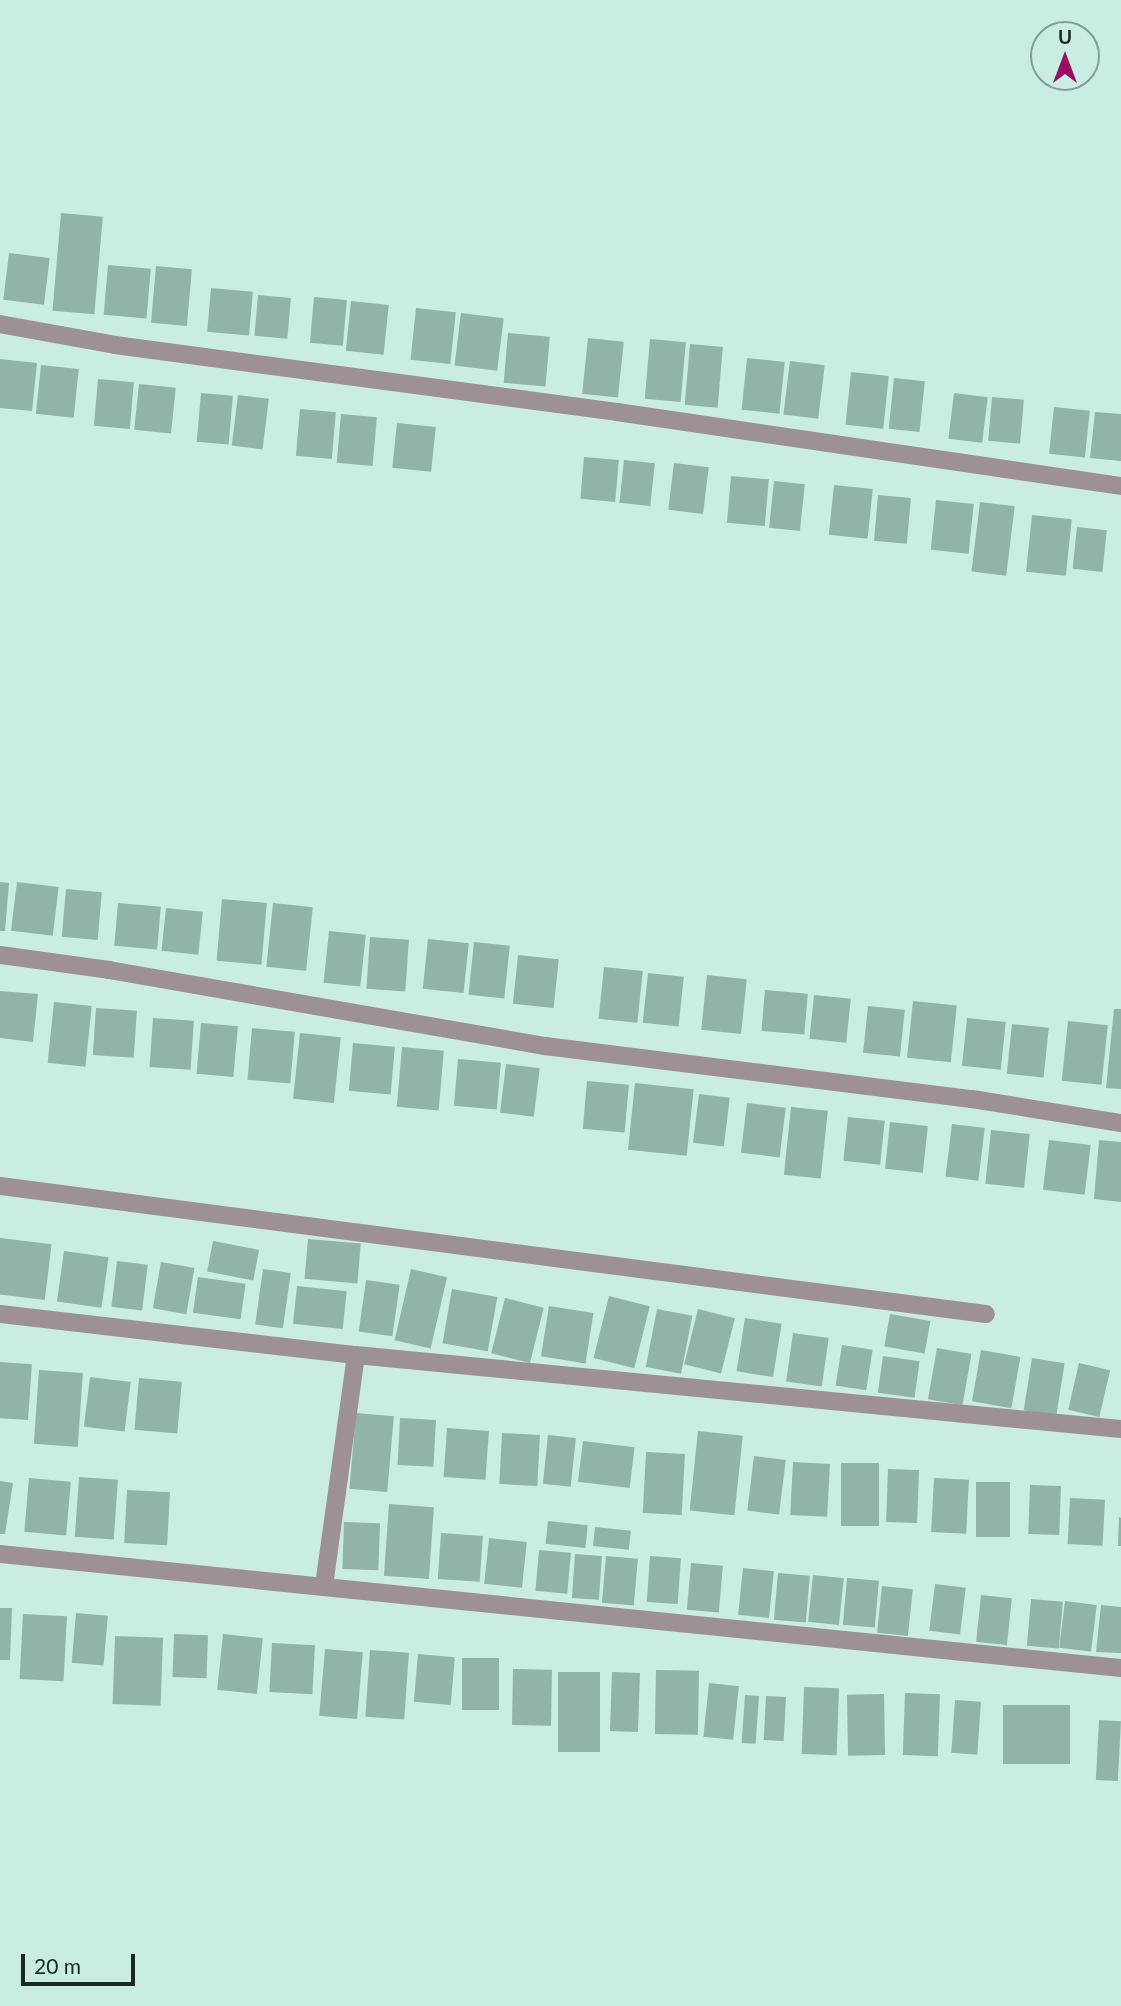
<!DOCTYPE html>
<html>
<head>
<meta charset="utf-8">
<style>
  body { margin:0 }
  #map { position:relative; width:1121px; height:2006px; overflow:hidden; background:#c9ece3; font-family:Lato,sans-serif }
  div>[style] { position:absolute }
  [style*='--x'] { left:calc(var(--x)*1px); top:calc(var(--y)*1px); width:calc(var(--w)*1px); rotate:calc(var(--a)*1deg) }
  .building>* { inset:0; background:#92b3aa; transform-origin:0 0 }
  .minor>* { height:18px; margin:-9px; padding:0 9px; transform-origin:9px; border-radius:9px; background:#9d9196 }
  span { translate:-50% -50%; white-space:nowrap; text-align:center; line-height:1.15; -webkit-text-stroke:5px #c9ece3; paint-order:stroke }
  .north { position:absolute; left:1030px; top:21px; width:70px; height:70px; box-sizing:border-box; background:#c9ece3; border:2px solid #839d97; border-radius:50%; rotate:0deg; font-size:19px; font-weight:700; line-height:28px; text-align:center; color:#1a2724 }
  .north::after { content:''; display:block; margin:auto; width:24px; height:32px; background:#970e63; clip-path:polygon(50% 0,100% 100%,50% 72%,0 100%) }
  .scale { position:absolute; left:21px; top:1954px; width:114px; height:32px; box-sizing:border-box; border:4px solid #1a2724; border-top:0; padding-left:9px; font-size:21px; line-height:24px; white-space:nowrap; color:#1a2724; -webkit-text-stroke:5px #c9ece3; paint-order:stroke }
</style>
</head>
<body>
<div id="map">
  <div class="building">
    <div style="left:61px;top:213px;width:42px;height:98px;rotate:5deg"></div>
    <div style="left:9px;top:253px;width:41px;height:47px;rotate:7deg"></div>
    <div style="left:108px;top:265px;width:43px;height:50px;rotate:5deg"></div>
    <div style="left:156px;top:266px;width:36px;height:57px;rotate:5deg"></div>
    <div style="left:211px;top:288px;width:42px;height:44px;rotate:5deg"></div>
    <div style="left:258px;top:295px;width:33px;height:41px;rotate:5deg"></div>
    <div style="left:314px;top:297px;width:33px;height:46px;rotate:5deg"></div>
    <div style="left:351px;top:301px;width:38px;height:50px;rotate:6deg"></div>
    <div style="left:416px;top:308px;width:40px;height:52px;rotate:6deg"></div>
    <div style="left:461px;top:313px;width:43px;height:53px;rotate:7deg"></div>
    <div style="left:508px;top:333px;width:42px;height:50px;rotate:5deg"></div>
    <div style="left:588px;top:338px;width:36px;height:56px;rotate:6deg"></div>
    <div style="left:650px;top:339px;width:36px;height:60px;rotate:5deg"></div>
    <div style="left:690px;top:344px;width:33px;height:61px;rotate:5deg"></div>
    <div style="left:747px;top:358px;width:38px;height:52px;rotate:6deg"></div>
    <div style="clip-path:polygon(0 359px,37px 363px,32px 411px,0 408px)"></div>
    <div style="left:790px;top:361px;width:35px;height:54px;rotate:7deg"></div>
    <div style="left:41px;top:365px;width:38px;height:49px;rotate:6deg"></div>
    <div style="left:851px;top:372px;width:38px;height:53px;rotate:6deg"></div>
    <div style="left:894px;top:378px;width:31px;height:51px;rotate:6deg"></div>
    <div style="left:98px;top:379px;width:36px;height:47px;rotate:5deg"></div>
    <div style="left:139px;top:384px;width:37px;height:46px;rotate:6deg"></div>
    <div style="left:201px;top:393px;width:32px;height:49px;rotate:5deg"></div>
    <div style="left:954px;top:393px;width:34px;height:46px;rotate:7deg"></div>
    <div style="left:238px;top:395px;width:31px;height:51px;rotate:7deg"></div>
    <div style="left:992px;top:397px;width:32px;height:44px;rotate:5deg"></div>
    <div style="left:1054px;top:407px;width:36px;height:47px;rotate:6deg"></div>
    <div style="left:300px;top:409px;width:36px;height:47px;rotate:5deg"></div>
    <div style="clip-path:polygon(1095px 412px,1121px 414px,1121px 461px,1090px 458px)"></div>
    <div style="left:341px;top:414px;width:36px;height:49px;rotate:5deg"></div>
    <div style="left:397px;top:423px;width:39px;height:45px;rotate:6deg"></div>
    <div style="left:584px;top:457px;width:35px;height:42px;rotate:5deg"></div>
    <div style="left:624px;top:460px;width:31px;height:43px;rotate:6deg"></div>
    <div style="left:674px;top:463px;width:35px;height:47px;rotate:7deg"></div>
    <div style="left:731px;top:476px;width:38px;height:47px;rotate:5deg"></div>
    <div style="left:774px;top:481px;width:31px;height:47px;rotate:6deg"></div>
    <div style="left:834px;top:485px;width:39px;height:50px;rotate:6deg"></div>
    <div style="left:878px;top:495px;width:33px;height:46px;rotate:5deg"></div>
    <div style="left:936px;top:500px;width:38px;height:50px;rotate:6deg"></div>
    <div style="left:980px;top:502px;width:35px;height:70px;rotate:7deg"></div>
    <div style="left:1032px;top:515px;width:40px;height:57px;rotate:6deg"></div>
    <div style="left:1077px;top:527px;width:30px;height:42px;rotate:6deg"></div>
    <div style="clip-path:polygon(0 882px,9px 883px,5px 931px,0 931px)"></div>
    <div style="left:17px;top:882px;width:42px;height:49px;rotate:7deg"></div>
    <div style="left:66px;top:889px;width:36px;height:48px;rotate:5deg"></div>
    <div style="left:222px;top:899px;width:45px;height:62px;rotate:5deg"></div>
    <div style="left:118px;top:903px;width:43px;height:43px;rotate:5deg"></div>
    <div style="left:273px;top:903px;width:40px;height:64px;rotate:6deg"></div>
    <div style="left:166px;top:908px;width:37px;height:43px;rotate:6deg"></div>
    <div style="left:329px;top:931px;width:37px;height:52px;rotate:6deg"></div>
    <div style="left:370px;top:937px;width:39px;height:52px;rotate:4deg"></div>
    <div style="left:428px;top:939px;width:41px;height:50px;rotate:6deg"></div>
    <div style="left:474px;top:942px;width:36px;height:53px;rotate:6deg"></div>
    <div style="left:518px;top:955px;width:41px;height:49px;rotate:6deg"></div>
    <div style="left:604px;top:967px;width:39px;height:52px;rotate:6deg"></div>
    <div style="left:648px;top:973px;width:36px;height:50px;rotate:6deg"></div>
    <div style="left:707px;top:975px;width:40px;height:55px;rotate:6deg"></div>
    <div style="left:765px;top:990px;width:43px;height:41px;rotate:5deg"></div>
    <div style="clip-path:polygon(0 991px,38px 994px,33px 1042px,0 1038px)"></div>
    <div style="left:814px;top:995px;width:37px;height:44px;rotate:6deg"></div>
    <div style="left:913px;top:1001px;width:44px;height:57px;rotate:6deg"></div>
    <div style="left:54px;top:1002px;width:38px;height:61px;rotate:6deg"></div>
    <div style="left:868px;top:1006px;width:37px;height:47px;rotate:6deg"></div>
    <div style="left:96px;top:1008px;width:41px;height:47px;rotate:4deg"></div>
    <div style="clip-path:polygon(1114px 1009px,1121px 1009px,1121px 1089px,1106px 1088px)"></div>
    <div style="left:153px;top:1018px;width:41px;height:49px;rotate:4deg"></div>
    <div style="left:967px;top:1018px;width:39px;height:48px;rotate:6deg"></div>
    <div style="left:1068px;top:1021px;width:40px;height:60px;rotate:6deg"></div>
    <div style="left:201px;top:1023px;width:37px;height:51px;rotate:5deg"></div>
    <div style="left:1012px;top:1024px;width:37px;height:50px;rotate:6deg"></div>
    <div style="left:252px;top:1028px;width:43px;height:52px;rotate:5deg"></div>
    <div style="left:300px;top:1033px;width:41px;height:66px;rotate:6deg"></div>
    <div style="left:353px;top:1043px;width:42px;height:48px;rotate:5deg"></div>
    <div style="left:402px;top:1047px;width:42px;height:60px;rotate:5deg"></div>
    <div style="left:458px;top:1059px;width:43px;height:47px;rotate:5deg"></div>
    <div style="left:506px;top:1064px;width:34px;height:49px;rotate:7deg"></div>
    <div style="left:587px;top:1081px;width:42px;height:48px;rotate:5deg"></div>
    <div style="left:635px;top:1083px;width:59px;height:67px;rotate:6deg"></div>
    <div style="left:699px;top:1094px;width:31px;height:49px;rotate:7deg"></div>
    <div style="left:747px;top:1103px;width:39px;height:50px;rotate:7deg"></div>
    <div style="left:791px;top:1107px;width:37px;height:68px;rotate:6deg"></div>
    <div style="left:848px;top:1117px;width:37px;height:44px;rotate:6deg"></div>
    <div style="left:890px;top:1122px;width:38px;height:47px;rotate:6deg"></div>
    <div style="left:952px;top:1124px;width:33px;height:53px;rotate:7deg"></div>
    <div style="left:991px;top:1130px;width:39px;height:54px;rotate:6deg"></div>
    <div style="left:1049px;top:1140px;width:42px;height:50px;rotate:7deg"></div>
    <div style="clip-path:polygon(1099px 1140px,1121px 1142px,1121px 1202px,1094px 1199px)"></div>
    <div style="left:0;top:1238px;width:52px;height:56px;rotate:7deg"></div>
    <div style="left:308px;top:1239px;width:53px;height:40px;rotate:5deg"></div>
    <div style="left:213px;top:1241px;width:47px;height:31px;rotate:11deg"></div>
    <div style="left:64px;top:1251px;width:45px;height:51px;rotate:8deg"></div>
    <div style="left:117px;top:1261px;width:31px;height:46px;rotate:7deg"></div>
    <div style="left:161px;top:1262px;width:34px;height:47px;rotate:10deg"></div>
    <div style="left:263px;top:1269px;width:28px;height:56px;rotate:8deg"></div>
    <div style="left:411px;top:1269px;width:37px;height:73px;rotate:13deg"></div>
    <div style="left:198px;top:1277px;width:48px;height:36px;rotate:8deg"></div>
    <div style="left:366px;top:1280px;width:34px;height:52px;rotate:8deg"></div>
    <div style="left:297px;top:1286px;width:50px;height:38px;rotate:6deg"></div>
    <div style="left:452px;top:1289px;width:46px;height:55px;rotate:10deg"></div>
    <div style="left:609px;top:1296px;width:42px;height:64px;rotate:14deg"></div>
    <div style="left:505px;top:1298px;width:40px;height:57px;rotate:14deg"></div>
    <div style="left:549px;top:1306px;width:45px;height:51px;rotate:9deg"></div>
    <div style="left:657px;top:1309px;width:36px;height:59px;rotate:11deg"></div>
    <div style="left:698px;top:1309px;width:38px;height:57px;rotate:14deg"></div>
    <div style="left:890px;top:1314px;width:41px;height:33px;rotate:10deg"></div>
    <div style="left:745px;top:1318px;width:37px;height:54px;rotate:9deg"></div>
    <div style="left:793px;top:1333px;width:36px;height:49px;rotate:8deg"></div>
    <div style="left:842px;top:1345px;width:31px;height:41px;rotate:9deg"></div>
    <div style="left:937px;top:1348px;width:35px;height:52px;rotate:10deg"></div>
    <div style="left:981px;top:1350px;width:40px;height:52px;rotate:10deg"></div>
    <div style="left:883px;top:1356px;width:37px;height:37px;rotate:8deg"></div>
    <div style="left:1032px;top:1358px;width:33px;height:53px;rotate:9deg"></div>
    <div style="left:0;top:1362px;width:32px;height:56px;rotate:4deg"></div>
    <div style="left:1079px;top:1363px;width:32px;height:48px;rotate:13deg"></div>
    <div style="left:39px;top:1370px;width:44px;height:74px;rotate:4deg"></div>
    <div style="left:90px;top:1377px;width:41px;height:50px;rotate:7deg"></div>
    <div style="left:139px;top:1378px;width:43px;height:52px;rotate:5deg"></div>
    <div style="left:356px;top:1413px;width:38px;height:76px;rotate:5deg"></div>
    <div style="left:400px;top:1418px;width:36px;height:47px;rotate:3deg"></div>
    <div style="left:447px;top:1428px;width:42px;height:49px;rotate:4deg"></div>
    <div style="left:698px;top:1431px;width:45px;height:80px;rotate:6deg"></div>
    <div style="left:502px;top:1433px;width:38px;height:51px;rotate:3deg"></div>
    <div style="left:548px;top:1435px;width:28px;height:49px;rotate:6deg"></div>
    <div style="left:583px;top:1441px;width:52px;height:41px;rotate:7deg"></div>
    <div style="left:646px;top:1452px;width:39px;height:61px;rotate:3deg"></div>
    <div style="left:754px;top:1456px;width:32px;height:55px;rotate:7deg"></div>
    <div style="left:793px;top:1462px;width:37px;height:53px;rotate:3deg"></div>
    <div style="left:841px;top:1463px;width:38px;height:63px"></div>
    <div style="left:888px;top:1469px;width:31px;height:53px;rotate:2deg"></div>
    <div style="left:79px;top:1477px;width:39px;height:60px;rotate:4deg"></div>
    <div style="left:29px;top:1478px;width:42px;height:54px;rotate:5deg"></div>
    <div style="left:934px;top:1478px;width:35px;height:54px;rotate:3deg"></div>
    <div style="clip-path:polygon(0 1481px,13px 1483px,5px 1534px,0 1534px)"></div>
    <div style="left:976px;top:1482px;width:34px;height:55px"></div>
    <div style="left:1030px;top:1485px;width:31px;height:49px;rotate:2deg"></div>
    <div style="left:127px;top:1490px;width:43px;height:53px;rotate:3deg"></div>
    <div style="left:1070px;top:1498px;width:35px;height:46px;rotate:3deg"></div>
    <div style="left:389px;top:1504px;width:45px;height:72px;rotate:4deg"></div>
    <div style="clip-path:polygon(1119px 1517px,1121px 1518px,1121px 1546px,1118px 1546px)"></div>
    <div style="left:548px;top:1521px;width:40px;height:23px;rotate:6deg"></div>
    <div style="left:344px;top:1522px;width:36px;height:47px;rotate:2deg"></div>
    <div style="left:595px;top:1527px;width:36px;height:19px;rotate:6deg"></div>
    <div style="left:441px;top:1533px;width:42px;height:46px;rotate:4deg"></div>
    <div style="left:489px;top:1538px;width:38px;height:46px;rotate:6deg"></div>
    <div style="left:539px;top:1550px;width:32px;height:41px;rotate:5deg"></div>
    <div style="left:575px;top:1554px;width:27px;height:44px;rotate:4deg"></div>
    <div style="left:606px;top:1556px;width:32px;height:47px;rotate:5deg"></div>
    <div style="left:650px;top:1556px;width:31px;height:46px;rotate:4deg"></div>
    <div style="left:691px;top:1563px;width:32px;height:47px;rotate:5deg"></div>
    <div style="left:743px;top:1568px;width:31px;height:47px;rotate:6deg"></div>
    <div style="left:778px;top:1573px;width:32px;height:47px;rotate:5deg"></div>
    <div style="left:813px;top:1575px;width:31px;height:47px;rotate:6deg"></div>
    <div style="left:847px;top:1578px;width:32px;height:47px;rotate:5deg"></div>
    <div style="left:935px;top:1584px;width:31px;height:47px;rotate:7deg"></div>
    <div style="left:882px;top:1586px;width:31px;height:47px;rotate:6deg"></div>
    <div style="left:981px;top:1595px;width:31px;height:47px;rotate:6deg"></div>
    <div style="left:1031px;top:1599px;width:32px;height:47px;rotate:5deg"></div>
    <div style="left:1065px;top:1601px;width:32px;height:47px;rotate:7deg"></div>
    <div style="clip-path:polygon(1101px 1605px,1121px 1607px,1121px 1653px,1096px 1652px)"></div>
    <div style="clip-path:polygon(0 1608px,12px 1608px,10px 1660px,0 1660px)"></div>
    <div style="left:76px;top:1613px;width:32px;height:50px;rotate:5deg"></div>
    <div style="left:23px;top:1614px;width:44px;height:65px;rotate:3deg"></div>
    <div style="left:174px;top:1634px;width:34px;height:43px;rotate:2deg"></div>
    <div style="left:223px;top:1634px;width:40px;height:56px;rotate:6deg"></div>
    <div style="left:115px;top:1636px;width:48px;height:68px;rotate:2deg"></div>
    <div style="left:272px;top:1643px;width:43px;height:49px;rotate:3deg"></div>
    <div style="left:325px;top:1649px;width:38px;height:67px;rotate:5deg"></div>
    <div style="left:370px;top:1650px;width:39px;height:67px;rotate:4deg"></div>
    <div style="left:418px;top:1654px;width:37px;height:48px;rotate:5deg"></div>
    <div style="left:462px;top:1658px;width:37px;height:52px"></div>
    <div style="left:513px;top:1669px;width:39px;height:56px;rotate:1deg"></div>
    <div style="left:656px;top:1670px;width:43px;height:64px;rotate:1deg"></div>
    <div style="left:558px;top:1672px;width:42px;height:80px"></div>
    <div style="left:612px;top:1672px;width:28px;height:59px;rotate:2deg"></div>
    <div style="left:709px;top:1683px;width:30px;height:54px;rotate:6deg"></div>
    <div style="left:804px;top:1687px;width:35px;height:67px;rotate:2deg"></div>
    <div style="left:905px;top:1693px;width:35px;height:62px;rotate:2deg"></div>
    <div style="left:884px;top:1694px;width:61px;height:37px;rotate:89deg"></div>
    <div style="left:745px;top:1695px;width:14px;height:48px;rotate:4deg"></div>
    <div style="left:766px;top:1696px;width:20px;height:44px;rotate:3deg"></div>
    <div style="left:955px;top:1700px;width:26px;height:53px;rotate:4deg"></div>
    <div style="left:1003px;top:1705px;width:67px;height:59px"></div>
    <div style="left:1099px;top:1720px;width:22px;height:60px;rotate:3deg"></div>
  </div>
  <div class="minor">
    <div style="--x:0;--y:324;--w:117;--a:10.3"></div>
    <div style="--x:115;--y:345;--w:506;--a:7.6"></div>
    <div style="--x:617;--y:412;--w:509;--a:8.35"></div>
    <div style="--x:0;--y:955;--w:110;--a:7.8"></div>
    <div style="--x:109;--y:970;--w:443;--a:9.9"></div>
    <div style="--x:545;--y:1046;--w:430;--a:7.1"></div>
    <div style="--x:972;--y:1099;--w:151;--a:9.2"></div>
    <div style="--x:0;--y:1186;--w:994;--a:7.4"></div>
    <div style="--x:0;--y:1314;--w:358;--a:6.6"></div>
    <div style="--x:356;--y:1355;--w:232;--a:97.9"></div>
    <div style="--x:356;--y:1355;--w:769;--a:5.53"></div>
    <div style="--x:0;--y:1554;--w:1127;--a:5.81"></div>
  </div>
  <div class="north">U</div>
  <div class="scale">20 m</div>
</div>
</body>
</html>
